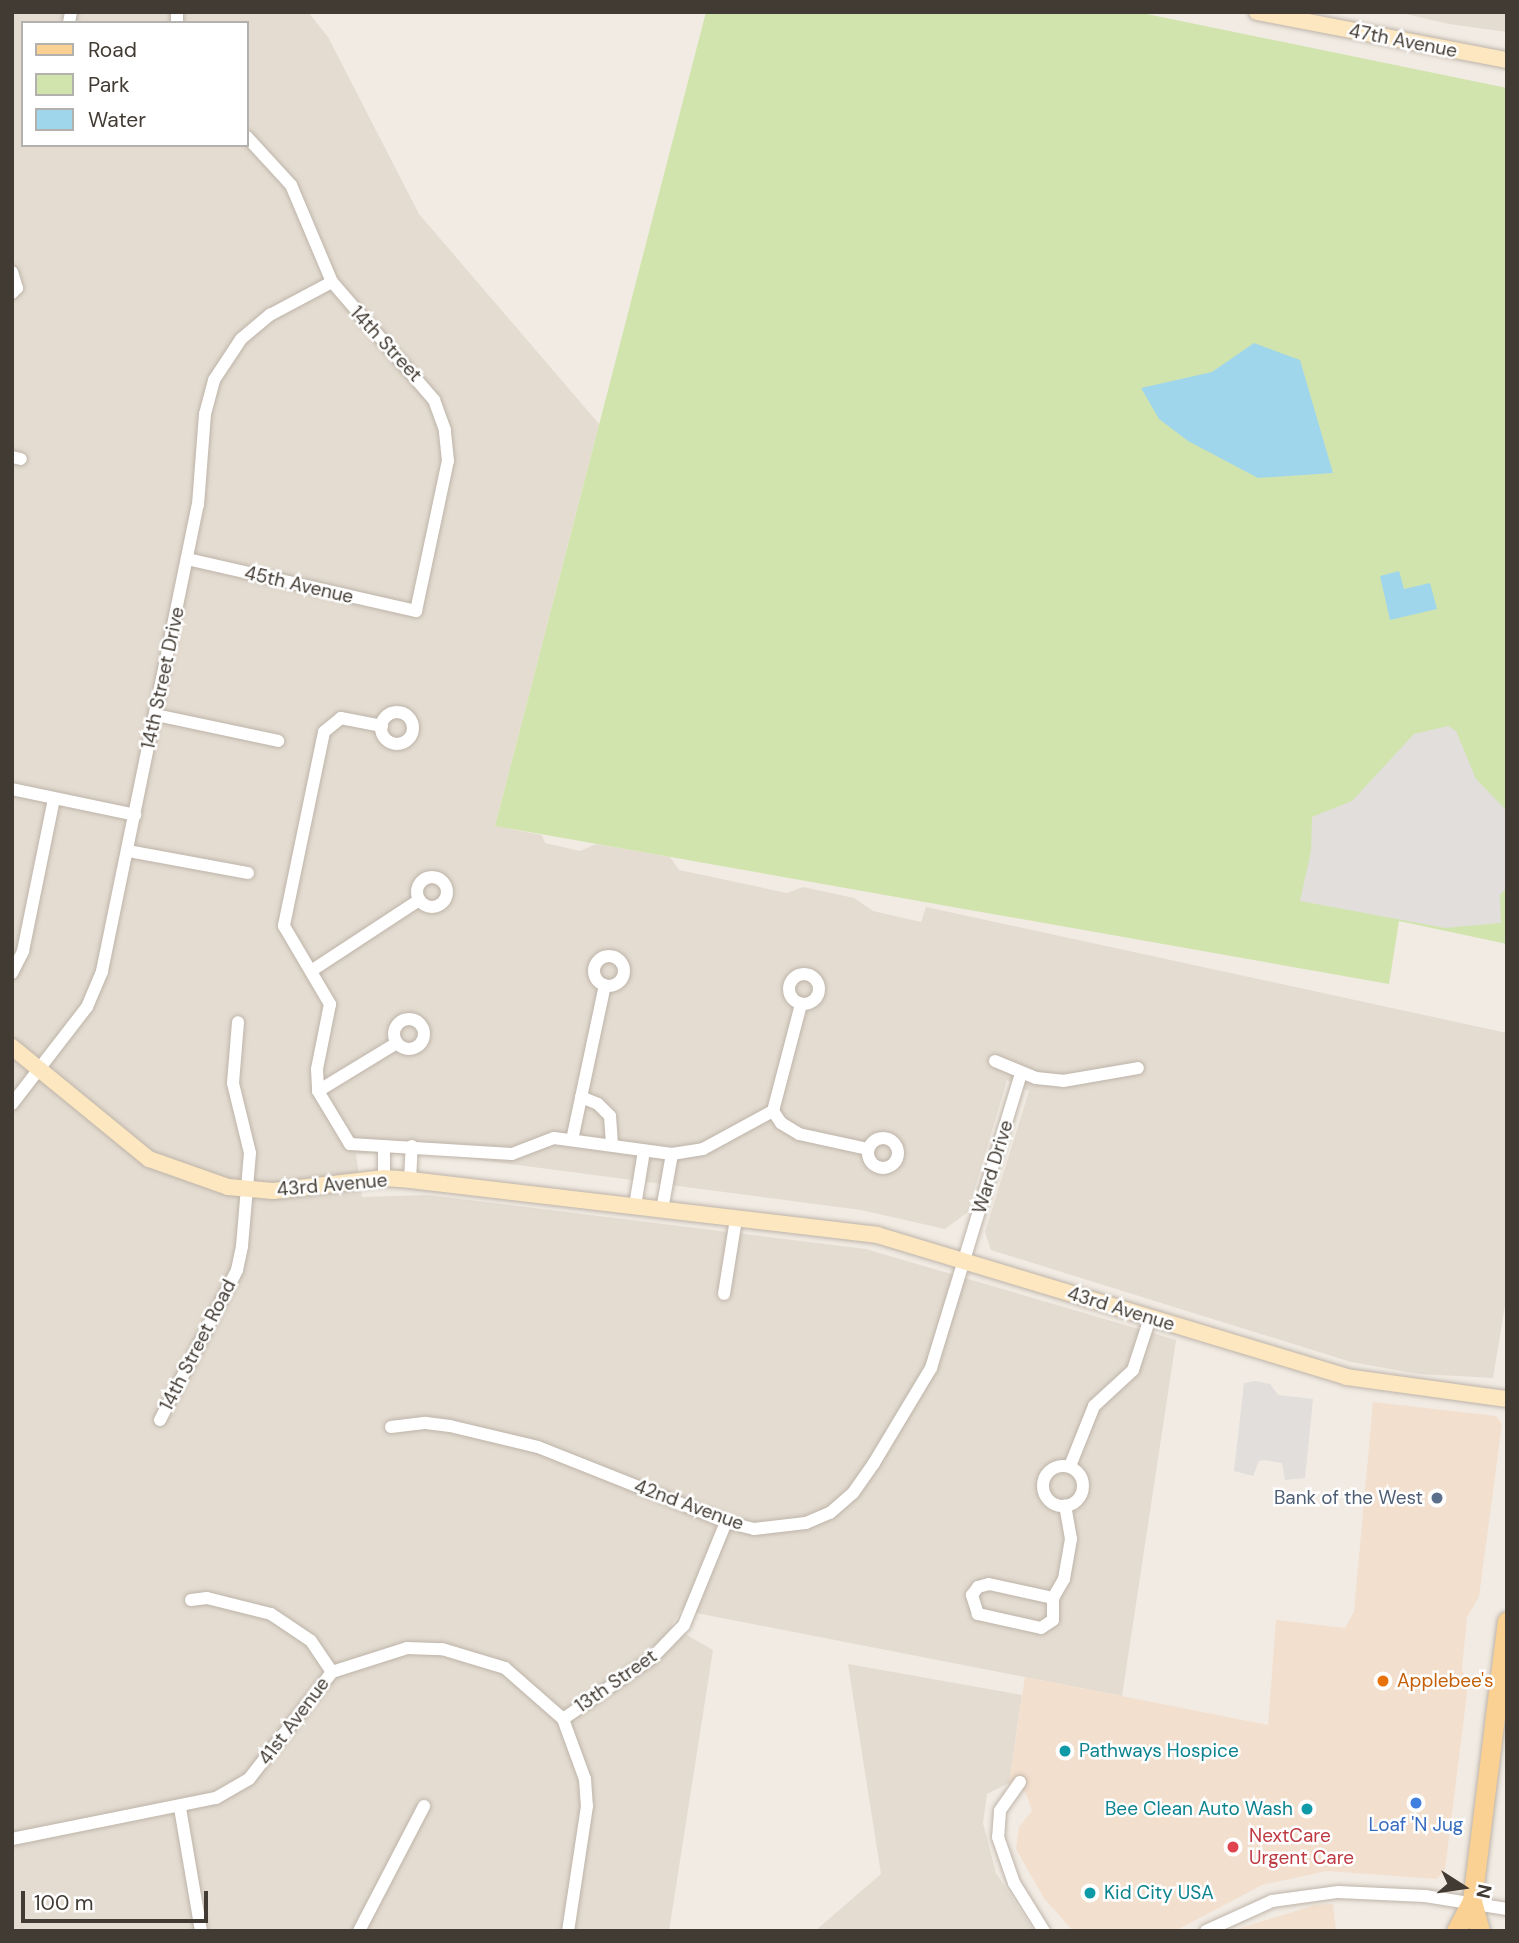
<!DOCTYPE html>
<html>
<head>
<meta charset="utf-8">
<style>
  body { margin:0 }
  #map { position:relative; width:1519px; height:1943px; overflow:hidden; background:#f1ebe3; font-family:"DM Sans",sans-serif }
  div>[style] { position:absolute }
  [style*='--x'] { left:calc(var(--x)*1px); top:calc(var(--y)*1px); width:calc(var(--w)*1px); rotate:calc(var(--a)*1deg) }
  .residential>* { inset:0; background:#e4dcd1 }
  .commercial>* { inset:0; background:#f3dfce }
  .green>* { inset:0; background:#d1e4ad }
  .parking>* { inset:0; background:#e1dedb }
  .water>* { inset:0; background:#a0d6ec }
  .roads { filter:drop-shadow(0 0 2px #beb4a9) drop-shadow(0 0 2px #beb4a9) }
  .street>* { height:12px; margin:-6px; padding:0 6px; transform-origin:6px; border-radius:6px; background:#fff }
  .street>.ring { margin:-6px; padding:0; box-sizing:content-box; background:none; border:12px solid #fff; border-radius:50% }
  .secondary>* { height:16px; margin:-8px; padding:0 8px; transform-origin:8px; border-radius:8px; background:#fce7c1 }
  .primary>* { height:19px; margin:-9.5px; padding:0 9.5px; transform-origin:9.5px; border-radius:9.5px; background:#fad193 }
  .dots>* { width:19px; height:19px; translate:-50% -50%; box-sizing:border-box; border:4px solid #fff; border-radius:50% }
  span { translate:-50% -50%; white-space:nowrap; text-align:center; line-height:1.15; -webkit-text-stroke:5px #fff; paint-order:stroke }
  .street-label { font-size:19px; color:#423b33 }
  .service-label { font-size:19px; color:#4e5e75 }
  .right { translate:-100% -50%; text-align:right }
  .food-label { font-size:19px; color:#c56008 }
  .left { translate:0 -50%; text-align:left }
  .culture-label { font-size:19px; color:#0d838f }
  .shop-label { font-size:19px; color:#366cbe }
  .health-label { font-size:19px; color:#be3a42 }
  .frame { position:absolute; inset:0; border:14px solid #423b33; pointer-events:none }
  .legend { position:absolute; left:21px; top:21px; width:228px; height:126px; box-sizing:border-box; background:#fff; border:2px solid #b3b1ad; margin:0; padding:9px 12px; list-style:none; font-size:21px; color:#423b33 }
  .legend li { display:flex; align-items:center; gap:14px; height:35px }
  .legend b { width:35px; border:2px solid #b3b1ad }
  .north { position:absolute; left:1428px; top:1852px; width:70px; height:70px; -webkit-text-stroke:5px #fff; paint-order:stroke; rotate:102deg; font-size:19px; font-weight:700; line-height:28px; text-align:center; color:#423b33 }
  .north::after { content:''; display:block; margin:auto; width:24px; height:32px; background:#423b33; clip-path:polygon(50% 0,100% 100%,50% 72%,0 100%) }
  .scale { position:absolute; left:21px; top:1891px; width:187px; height:32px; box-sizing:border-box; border:4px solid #423b33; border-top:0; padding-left:9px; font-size:21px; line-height:24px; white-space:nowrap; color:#423b33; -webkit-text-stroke:5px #fff; paint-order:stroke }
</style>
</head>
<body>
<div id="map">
  <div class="residential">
    <div style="clip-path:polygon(evenodd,12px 12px,308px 12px,328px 37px,419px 214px,599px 424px,495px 826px,542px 835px,545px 843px,580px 851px,596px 844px,670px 857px,679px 870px,787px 893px,803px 887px,854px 898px,873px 911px,921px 922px,926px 907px,1507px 1033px,1507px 1293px,1493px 1378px,1419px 1374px,1351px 1362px,991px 1250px,985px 1232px,1029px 1091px,1007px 1080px,968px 1212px,945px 1229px,861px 1210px,426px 1153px,356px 1154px,362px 1197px,428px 1195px,866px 1249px,1176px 1340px,1122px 1696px,681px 1610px,671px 1626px,713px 1650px,669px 1931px,12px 1931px,12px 12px,23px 23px,247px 23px,247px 145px,23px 145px,23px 23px)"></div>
    <div style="clip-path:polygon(1397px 12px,1507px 12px,1507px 32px,1449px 24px)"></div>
    <div style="clip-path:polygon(848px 1664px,1022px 1695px,1009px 1783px,987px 1794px,983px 1823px,996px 1873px,1034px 1931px,815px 1931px,881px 1874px)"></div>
  </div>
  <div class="commercial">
    <div style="clip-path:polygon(1373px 1402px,1496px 1416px,1502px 1424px,1479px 1597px,1467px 1617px,1462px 1669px,1468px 1685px,1445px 1869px,1437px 1879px,1327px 1871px,1262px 1885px,1175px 1931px,1073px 1931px,1044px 1898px,1016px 1849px,1019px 1827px,1032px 1811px,1026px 1793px,1009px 1783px,1025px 1677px,1268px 1725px,1276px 1620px,1345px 1628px,1354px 1612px)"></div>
    <div style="clip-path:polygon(1333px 1904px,1336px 1931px,1231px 1931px,1315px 1905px)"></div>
  </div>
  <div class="green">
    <div style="clip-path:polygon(706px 12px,1137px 12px,1507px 88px,1507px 944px,1399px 921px,1389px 984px,495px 826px)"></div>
  </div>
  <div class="parking">
    <div style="clip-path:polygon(1448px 726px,1456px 731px,1476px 779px,1507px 811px,1507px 887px,1500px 895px,1501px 923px,1445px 928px,1300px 901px,1311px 851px,1312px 817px,1352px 801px,1414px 734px)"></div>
    <div style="clip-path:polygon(1255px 1381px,1270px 1384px,1278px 1395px,1313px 1399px,1305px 1478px,1285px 1480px,1282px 1463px,1265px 1460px,1259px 1461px,1253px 1476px,1234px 1471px,1244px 1383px)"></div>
  </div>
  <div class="water">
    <div style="clip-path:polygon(1254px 343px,1300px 360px,1333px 473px,1258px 478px,1188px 441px,1159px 419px,1141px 388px,1212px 372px)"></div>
    <div style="clip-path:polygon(1399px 571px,1404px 589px,1430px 583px,1437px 609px,1390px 620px,1380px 576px)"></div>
  </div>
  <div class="roads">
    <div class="street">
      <div style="--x:177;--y:12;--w:11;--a:90"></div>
      <div style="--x:69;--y:23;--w:11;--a:-80"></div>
      <div style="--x:12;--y:272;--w:17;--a:73"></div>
      <div style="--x:17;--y:288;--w:7;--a:135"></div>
      <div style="--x:12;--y:457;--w:9;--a:13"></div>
      <div style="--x:187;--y:559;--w:235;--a:12.8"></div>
      <div style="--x:416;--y:611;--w:153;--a:-78"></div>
      <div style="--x:448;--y:461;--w:31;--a:-96"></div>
      <div style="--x:445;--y:430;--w:32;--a:-110"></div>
      <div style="--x:434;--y:400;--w:156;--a:-130.8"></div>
      <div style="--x:332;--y:282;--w:105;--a:-112.9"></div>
      <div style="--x:291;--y:185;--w:65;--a:-132.5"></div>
      <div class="ring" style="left:381px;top:712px;width:20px;height:20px"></div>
      <div style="--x:156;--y:715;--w:125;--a:12"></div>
      <div style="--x:382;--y:726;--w:42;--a:-169"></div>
      <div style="--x:341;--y:718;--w:22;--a:141"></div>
      <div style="--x:324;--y:732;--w:198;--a:101.7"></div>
      <div style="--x:284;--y:926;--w:91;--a:59.5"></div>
      <div style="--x:330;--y:1004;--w:66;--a:101.3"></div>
      <div style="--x:317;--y:1069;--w:22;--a:87"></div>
      <div style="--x:318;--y:1091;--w:62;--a:58.9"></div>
      <div style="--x:350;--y:1144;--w:162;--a:3.5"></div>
      <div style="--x:512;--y:1154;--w:45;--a:-20.9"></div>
      <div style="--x:554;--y:1138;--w:119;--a:7.7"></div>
      <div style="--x:672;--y:1154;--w:31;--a:-9"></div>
      <div style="--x:703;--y:1149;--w:80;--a:-28.5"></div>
      <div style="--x:773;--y:1111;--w:111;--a:-75.3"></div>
      <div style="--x:12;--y:789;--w:126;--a:11.9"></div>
      <div style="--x:128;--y:851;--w:122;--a:10.4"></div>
      <div class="ring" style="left:417px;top:877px;width:18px;height:18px"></div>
      <div class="ring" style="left:594px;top:956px;width:18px;height:18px"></div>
      <div style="--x:311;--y:971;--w:129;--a:-33.3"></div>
      <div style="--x:12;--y:973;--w:25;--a:-63"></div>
      <div style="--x:23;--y:951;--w:155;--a:-78.5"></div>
      <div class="ring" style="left:789px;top:974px;width:18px;height:18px"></div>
      <div class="ring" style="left:394px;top:1019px;width:18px;height:18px"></div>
      <div style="--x:995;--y:1061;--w:44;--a:22.5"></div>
      <div style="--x:1036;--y:1078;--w:27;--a:6"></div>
      <div style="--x:1063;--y:1081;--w:76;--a:-9.8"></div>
      <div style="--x:318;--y:1091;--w:92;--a:-31.3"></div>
      <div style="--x:581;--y:1097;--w:18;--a:22"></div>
      <div style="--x:598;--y:1104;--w:17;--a:45"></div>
      <div style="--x:610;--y:1116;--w:28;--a:86"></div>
      <div style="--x:12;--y:1104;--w:123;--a:-52.3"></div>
      <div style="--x:87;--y:1007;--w:39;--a:-67"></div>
      <div style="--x:102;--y:971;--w:476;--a:-78.4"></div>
      <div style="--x:198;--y:505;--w:91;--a:-85.6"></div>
      <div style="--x:205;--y:414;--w:35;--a:-75"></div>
      <div style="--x:214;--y:380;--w:49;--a:-56.6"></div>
      <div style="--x:241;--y:339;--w:38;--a:-40"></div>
      <div style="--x:270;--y:315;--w:70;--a:-28"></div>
      <div style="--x:773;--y:1111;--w:14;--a:56"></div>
      <div style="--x:781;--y:1123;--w:21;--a:31"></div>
      <div style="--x:799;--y:1134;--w:71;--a:12.3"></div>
      <div class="ring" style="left:868px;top:1138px;width:18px;height:18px"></div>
      <div style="--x:572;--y:1140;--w:158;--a:-78"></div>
      <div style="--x:384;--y:1146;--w:32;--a:90"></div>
      <div style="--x:410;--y:1180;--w:34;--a:-87"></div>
      <div style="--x:635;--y:1206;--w:56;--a:-80.7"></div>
      <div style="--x:662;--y:1210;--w:57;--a:-79.9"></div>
      <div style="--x:724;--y:1294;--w:76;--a:-80.9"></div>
      <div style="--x:160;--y:1420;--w:169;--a:-62.8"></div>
      <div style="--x:237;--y:1270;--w:25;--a:-78"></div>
      <div style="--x:242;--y:1246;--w:93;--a:-85.1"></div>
      <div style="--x:250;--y:1153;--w:72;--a:-103.7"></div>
      <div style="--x:233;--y:1083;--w:61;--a:-85.3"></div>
      <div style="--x:391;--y:1427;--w:35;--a:-7"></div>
      <div style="--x:426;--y:1423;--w:24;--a:7"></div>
      <div style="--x:450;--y:1426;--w:90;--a:13.4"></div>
      <div style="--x:538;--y:1447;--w:202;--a:21.7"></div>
      <div style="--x:726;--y:1522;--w:29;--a:14"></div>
      <div style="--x:754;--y:1529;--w:52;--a:-6.6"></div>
      <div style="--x:806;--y:1523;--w:26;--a:-23"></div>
      <div style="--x:830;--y:1513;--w:30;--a:-41"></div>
      <div style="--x:853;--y:1493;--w:37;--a:-55"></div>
      <div style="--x:874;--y:1463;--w:111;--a:-59"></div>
      <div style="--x:931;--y:1368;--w:308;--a:-73"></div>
      <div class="ring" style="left:1043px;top:1466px;width:28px;height:28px"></div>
      <div style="--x:1070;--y:1466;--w:65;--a:-68.2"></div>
      <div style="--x:1094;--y:1406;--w:53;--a:-42.7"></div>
      <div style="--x:1133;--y:1370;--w:55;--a:-71.9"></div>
      <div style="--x:989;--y:1584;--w:66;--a:12.3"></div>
      <div style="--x:1053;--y:1598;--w:22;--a:90"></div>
      <div style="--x:1053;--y:1620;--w:14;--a:146"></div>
      <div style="--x:1041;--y:1628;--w:65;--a:-167.5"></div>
      <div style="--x:978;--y:1614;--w:20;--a:-108"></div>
      <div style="--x:972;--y:1595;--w:10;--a:-53"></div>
      <div style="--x:978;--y:1587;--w:11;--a:-15"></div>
      <div style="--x:1053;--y:1598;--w:22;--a:-60"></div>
      <div style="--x:1064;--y:1579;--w:41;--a:-80.1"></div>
      <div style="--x:1071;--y:1539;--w:34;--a:-100"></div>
      <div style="--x:191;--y:1600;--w:16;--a:-7"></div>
      <div style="--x:207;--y:1598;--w:66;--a:14"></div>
      <div style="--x:271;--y:1614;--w:48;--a:34"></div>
      <div style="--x:311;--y:1641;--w:37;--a:56"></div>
      <div style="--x:563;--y:1719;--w:108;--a:-34.4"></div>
      <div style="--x:652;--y:1658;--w:46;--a:-45.9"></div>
      <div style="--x:684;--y:1625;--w:111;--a:-67.8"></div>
      <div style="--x:1020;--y:1782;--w:35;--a:125"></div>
      <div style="--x:1000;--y:1811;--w:26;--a:94"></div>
      <div style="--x:998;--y:1837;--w:49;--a:70.8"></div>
      <div style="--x:1014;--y:1883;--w:57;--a:58"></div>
      <div style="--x:180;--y:1808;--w:125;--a:80.3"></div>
      <div style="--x:12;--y:1839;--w:208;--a:-11.4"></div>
      <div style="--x:216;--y:1798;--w:38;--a:-30"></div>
      <div style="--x:249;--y:1779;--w:135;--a:-52.2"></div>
      <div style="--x:332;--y:1672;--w:79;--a:-17.7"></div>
      <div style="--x:407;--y:1648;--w:35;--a:2"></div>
      <div style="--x:442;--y:1649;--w:66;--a:16.8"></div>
      <div style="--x:505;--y:1668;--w:77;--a:41.3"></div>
      <div style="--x:563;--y:1719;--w:64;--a:69.9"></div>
      <div style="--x:585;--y:1779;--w:27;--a:86"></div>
      <div style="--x:587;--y:1806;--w:126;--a:98.6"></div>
      <div style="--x:359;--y:1931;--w:141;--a:-62.5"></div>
      <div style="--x:1206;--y:1931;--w:72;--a:-24.4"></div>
      <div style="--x:1272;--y:1901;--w:67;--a:-7.8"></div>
      <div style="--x:1338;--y:1892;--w:87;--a:2.6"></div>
      <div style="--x:1425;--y:1896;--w:83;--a:9"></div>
    </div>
    <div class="secondary">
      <div style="--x:1257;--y:12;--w:255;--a:10.9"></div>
      <div style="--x:12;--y:1047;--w:177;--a:39.3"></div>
      <div style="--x:149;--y:1159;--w:84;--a:19.5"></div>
      <div style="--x:228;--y:1187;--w:45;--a:5.1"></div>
      <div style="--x:273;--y:1191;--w:112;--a:-6.7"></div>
      <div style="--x:384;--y:1178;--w:26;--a:4"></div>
      <div style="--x:410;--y:1180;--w:470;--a:6.7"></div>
      <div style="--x:877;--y:1235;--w:490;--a:16.8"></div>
      <div style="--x:1346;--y:1377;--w:162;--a:7.8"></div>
    </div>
    <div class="primary">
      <div style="--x:1456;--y:1931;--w:34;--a:-62"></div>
      <div style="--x:1480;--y:1931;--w:31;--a:-105"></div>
      <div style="--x:1472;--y:1901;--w:282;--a:-82.9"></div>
    </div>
  </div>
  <div class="dots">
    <div style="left:1437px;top:1498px;background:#5c6f8a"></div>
    <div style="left:1383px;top:1681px;background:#e8710a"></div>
    <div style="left:1065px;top:1751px;background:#0f9aa8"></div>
    <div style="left:1416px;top:1803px;background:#3f7fe0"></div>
    <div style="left:1307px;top:1809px;background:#0f9aa8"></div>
    <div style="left:1233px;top:1847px;background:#e0444e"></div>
    <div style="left:1090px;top:1893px;background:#0f9aa8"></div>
  </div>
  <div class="street-label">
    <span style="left:1403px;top:41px;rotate:11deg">47th Avenue</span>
    <span style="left:386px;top:344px;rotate:47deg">14th Street</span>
    <span style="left:299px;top:585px;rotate:13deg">45th Avenue</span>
    <span style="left:163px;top:678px;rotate:-78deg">14th Street Drive</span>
    <span style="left:993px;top:1167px;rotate:-73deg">Ward Drive</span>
    <span style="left:332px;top:1185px;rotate:-5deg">43rd Avenue</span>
    <span style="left:1121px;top:1309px;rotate:17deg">43rd Avenue</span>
    <span style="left:198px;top:1345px;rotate:-63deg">14th Street Road</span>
    <span style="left:689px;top:1505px;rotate:20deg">42nd Avenue</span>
    <span style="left:616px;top:1681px;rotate:-35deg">13th Street</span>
    <span style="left:294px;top:1721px;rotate:-53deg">41st Avenue</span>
  </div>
  <div class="service-label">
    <span class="right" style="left:1423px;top:1498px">Bank of the West</span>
  </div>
  <div class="food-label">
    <span class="left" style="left:1397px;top:1681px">Applebee's</span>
  </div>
  <div class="culture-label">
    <span class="left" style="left:1079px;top:1751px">Pathways Hospice</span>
    <span class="right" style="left:1293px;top:1809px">Bee Clean Auto Wash</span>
    <span class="left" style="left:1104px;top:1893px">Kid City USA</span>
  </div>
  <div class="shop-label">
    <span style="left:1416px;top:1825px">Loaf 'N Jug</span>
  </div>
  <div class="health-label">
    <span class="left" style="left:1249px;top:1847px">NextCare<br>Urgent Care</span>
  </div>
  <div class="frame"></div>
  <ul class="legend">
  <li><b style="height:9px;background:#fad193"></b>Road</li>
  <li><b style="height:19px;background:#d1e4ad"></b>Park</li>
  <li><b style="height:19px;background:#a0d6ec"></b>Water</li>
  </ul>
  <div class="north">N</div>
  <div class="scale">100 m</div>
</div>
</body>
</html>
